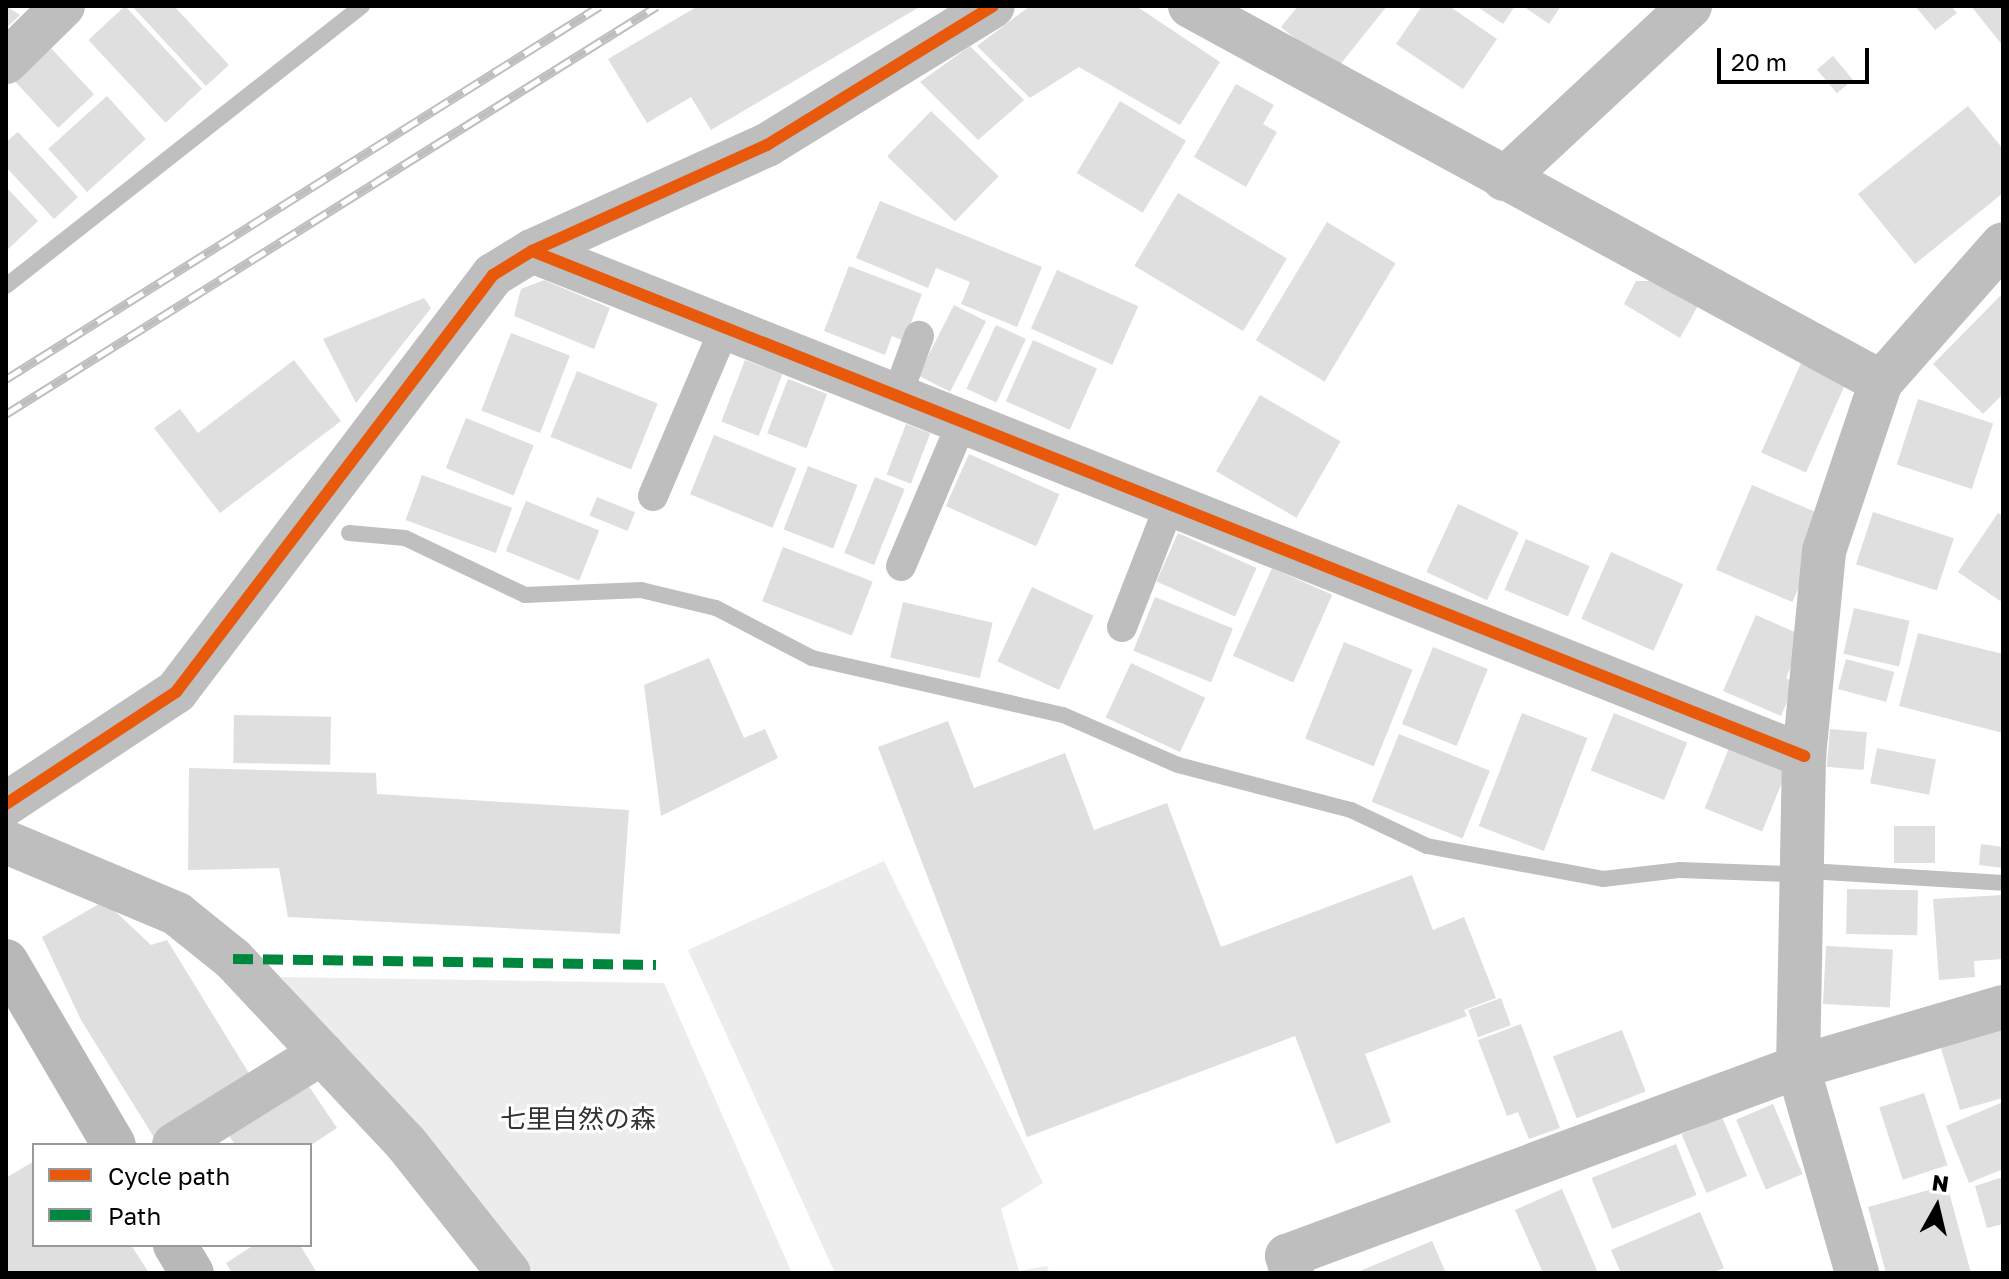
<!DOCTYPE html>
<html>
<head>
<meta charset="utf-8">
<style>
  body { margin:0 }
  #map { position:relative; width:2009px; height:1279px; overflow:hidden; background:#fff; font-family:"Golos Text","Noto Sans JP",sans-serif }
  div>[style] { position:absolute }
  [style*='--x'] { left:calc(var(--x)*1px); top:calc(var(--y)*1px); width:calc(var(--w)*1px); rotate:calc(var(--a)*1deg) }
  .green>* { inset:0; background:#ececec }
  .stream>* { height:16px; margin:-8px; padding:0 8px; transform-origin:8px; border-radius:8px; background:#bfbfbf }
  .building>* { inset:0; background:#dfdfdf; transform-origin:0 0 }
  .lane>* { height:30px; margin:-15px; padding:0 15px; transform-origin:15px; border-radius:15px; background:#bebebe }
  .street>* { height:44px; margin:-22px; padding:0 22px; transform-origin:22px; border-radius:22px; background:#bebebe }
  .secondary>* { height:44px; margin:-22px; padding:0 22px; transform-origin:22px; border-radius:22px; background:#b8b8b8 }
  .rail>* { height:9px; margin-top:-4.5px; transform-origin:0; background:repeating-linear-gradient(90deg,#fff 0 18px,#bebebe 0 36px); box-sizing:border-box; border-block:2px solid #bebebe }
  .quiet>* { height:10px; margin-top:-5px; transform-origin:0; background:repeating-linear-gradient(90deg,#00873e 0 20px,transparent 0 30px) }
  .cycleway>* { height:12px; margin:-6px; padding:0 6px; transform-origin:6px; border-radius:6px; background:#e8590c }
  span { translate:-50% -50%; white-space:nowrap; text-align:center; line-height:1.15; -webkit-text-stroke:6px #fff; paint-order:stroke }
  .park-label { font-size:26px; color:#333 }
  .frame { position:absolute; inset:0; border:8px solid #000; pointer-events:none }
  .legend { position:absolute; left:32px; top:1143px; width:280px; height:104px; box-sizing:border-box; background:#fff; border:2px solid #999; margin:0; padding:10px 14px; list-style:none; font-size:24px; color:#000 }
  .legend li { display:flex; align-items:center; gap:16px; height:40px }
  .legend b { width:40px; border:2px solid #999 }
  .north { position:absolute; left:1897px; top:1167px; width:80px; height:80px; -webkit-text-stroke:6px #fff; paint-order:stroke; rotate:8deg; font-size:22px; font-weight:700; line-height:32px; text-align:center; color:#000 }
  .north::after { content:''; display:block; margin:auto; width:28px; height:36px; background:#000; clip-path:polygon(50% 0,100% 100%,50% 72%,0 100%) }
  .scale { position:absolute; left:1717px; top:48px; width:152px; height:36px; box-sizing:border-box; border:4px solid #000; border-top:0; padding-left:10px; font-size:24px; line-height:28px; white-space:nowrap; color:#000; -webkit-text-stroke:6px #fff; paint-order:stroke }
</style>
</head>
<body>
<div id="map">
  <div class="green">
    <div style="clip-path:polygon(884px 861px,1043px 1183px,1001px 1209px,1019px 1271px,1047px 1266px,1049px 1273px,835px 1273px,688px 950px)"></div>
    <div style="clip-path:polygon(281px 977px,664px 983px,792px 1273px,534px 1273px)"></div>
  </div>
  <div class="stream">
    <div style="--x:6;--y:286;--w:453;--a:-38.2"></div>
    <div style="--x:349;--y:533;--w:56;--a:5.1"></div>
    <div style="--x:405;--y:538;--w:133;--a:25.4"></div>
    <div style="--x:525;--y:595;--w:116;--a:-2.5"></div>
    <div style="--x:641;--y:590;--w:77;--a:13.5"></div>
    <div style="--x:716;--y:608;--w:108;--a:27.5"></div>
    <div style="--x:812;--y:658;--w:257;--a:12.8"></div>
    <div style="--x:1063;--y:715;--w:125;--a:23.5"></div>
    <div style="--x:1178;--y:765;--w:179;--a:14.6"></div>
    <div style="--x:1351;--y:810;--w:84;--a:25.3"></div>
    <div style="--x:1427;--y:846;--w:179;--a:10.6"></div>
    <div style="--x:1603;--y:879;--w:78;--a:-6.7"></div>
    <div style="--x:1680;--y:870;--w:106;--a:2.2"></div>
    <div style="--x:1825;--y:872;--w:178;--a:3.5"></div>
  </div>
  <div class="building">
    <div style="clip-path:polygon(6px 6px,20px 15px,6px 28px)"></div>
    <div style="left:125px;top:6px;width:113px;height:50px;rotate:47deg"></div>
    <div style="clip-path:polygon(132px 6px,174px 6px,229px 65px,206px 86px)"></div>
    <div style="clip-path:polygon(698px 6px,921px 6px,711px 130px,691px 97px,647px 123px,608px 59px)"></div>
    <div style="clip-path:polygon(1030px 6px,1136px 6px,1220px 62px,1180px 125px,1079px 67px,1030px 98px,977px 46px)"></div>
    <div style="clip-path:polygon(1298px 6px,1387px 6px,1335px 71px,1281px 27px)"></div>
    <div style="clip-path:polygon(1422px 6px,1449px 6px,1497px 39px,1463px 89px,1396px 44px)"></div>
    <div style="clip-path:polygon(1476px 6px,1515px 6px,1503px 24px)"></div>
    <div style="clip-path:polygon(1523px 6px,1561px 6px,1549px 24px)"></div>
    <div style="clip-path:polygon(1915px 6px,1951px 6px,1957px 13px,1935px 30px)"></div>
    <div style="clip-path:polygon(1971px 6px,2003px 6px,2003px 46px)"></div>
    <div style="left:49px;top:46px;width:66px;height:49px;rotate:47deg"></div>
    <div style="clip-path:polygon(970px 46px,1024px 100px,978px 140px,920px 82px)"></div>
    <div style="left:1833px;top:56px;width:31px;height:21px;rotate:50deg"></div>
    <div style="clip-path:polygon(1236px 84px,1274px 105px,1263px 124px,1277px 132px,1246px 187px,1194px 157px)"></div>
    <div style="left:107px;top:96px;width:58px;height:79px;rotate:48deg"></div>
    <div style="left:1120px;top:101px;width:77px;height:84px;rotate:31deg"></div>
    <div style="clip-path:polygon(1968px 106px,2003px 149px,2003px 193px,1915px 264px,1858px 194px)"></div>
    <div style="left:931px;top:111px;width:94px;height:63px;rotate:44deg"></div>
    <div style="clip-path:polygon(18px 132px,78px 197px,54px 219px,6px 167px,6px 142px)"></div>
    <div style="clip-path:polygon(6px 187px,38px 221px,6px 251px)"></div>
    <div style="left:1178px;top:193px;width:127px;height:85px;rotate:31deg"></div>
    <div style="clip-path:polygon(880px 201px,1042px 267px,1017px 327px,961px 304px,970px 282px,936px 268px,928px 288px,856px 258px)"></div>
    <div style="left:1327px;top:222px;width:80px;height:138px;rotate:31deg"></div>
    <div style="clip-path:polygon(849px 266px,922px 294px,904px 341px,892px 336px,885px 355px,824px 331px)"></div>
    <div style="left:1057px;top:270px;width:89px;height:64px;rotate:24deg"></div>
    <div style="clip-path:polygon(544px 280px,610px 308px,594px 349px,514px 316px,521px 289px)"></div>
    <div style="clip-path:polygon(1636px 281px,1665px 281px,1700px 302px,1680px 338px,1624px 304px)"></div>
    <div style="clip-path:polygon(2003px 293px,2003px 394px,1983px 414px,1933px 364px)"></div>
    <div style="clip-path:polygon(424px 298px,431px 308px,356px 403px,323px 339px)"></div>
    <div style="left:954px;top:305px;width:36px;height:79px;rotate:27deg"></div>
    <div style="left:996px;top:325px;width:33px;height:70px;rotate:25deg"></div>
    <div style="left:511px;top:333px;width:63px;height:83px;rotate:21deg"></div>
    <div style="left:1033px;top:340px;width:70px;height:67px;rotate:24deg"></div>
    <div style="clip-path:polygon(294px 360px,341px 421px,220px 513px,154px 428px,180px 409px,198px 433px)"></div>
    <div style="left:745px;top:360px;width:40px;height:66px;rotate:21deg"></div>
    <div style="left:1801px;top:363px;width:49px;height:98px;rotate:24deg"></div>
    <div style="left:577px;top:371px;width:87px;height:71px;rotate:22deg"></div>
    <div style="left:788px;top:379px;width:42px;height:58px;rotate:21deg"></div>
    <div style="left:1260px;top:395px;width:93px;height:88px;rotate:30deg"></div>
    <div style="left:1918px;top:399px;width:79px;height:69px;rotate:18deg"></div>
    <div style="left:466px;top:418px;width:73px;height:54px;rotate:22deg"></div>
    <div style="left:906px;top:424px;width:26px;height:54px;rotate:21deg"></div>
    <div style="left:714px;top:435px;width:89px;height:64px;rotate:22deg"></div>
    <div style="left:969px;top:454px;width:99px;height:57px;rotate:24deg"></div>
    <div style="left:808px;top:466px;width:53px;height:68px;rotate:21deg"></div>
    <div style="left:422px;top:475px;width:96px;height:48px;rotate:20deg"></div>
    <div style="left:875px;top:477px;width:32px;height:82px;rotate:22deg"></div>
    <div style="left:1752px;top:485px;width:83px;height:92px;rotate:23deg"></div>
    <div style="left:597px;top:497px;width:41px;height:20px;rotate:22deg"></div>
    <div style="left:526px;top:501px;width:79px;height:54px;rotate:22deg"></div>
    <div style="left:1458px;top:504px;width:67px;height:75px;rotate:25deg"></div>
    <div style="left:1873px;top:512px;width:85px;height:55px;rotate:18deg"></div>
    <div style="clip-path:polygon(1998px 513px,2003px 516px,2003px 603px,1958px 572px)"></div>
    <div style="left:1178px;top:533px;width:86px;height:53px;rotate:24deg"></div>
    <div style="left:1526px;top:539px;width:69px;height:55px;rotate:23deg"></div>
    <div style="left:783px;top:547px;width:96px;height:58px;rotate:21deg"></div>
    <div style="left:1611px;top:552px;width:79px;height:73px;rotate:24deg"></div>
    <div style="left:1272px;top:568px;width:66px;height:96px;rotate:24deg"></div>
    <div style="left:1032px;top:587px;width:68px;height:82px;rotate:25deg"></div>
    <div style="left:1155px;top:597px;width:84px;height:58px;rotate:22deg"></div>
    <div style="left:903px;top:602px;width:92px;height:57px;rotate:13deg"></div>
    <div style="left:1854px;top:608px;width:57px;height:47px;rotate:13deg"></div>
    <div style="clip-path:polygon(1756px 615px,1804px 636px,1786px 678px,1795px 683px,1781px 716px,1723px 691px)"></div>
    <div style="clip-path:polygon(1918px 633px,2003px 654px,2003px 733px,1899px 706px)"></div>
    <div style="left:1344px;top:642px;width:74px;height:104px;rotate:22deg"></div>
    <div style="left:1433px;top:647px;width:59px;height:83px;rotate:22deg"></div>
    <div style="clip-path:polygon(709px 658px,744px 738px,765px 729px,778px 758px,661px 816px,644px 685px)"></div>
    <div style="left:1846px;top:659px;width:50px;height:31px;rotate:15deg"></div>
    <div style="left:1131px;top:663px;width:82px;height:60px;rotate:25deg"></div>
    <div style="left:1522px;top:713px;width:70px;height:121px;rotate:21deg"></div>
    <div style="left:1614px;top:713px;width:79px;height:62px;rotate:22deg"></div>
    <div style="left:234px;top:715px;width:97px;height:48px;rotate:1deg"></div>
    <div style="clip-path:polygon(948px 721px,974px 788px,1065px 753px,1094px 830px,1167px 803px,1221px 947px,1412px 875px,1433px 930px,1464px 917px,1496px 998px,1464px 1010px,1467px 1016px,1365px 1054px,1391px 1122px,1336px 1144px,1295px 1036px,1027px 1137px,878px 747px)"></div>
    <div style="left:1830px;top:729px;width:37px;height:38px;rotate:5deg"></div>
    <div style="left:1399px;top:734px;width:98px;height:73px;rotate:22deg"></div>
    <div style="left:1729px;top:748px;width:62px;height:65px;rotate:22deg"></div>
    <div style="left:1877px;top:748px;width:60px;height:36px;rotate:11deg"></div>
    <div style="clip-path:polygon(189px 768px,376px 773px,377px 794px,629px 810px,620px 934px,288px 917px,279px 868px,188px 870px)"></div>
    <div style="left:1894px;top:826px;width:41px;height:37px"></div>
    <div style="clip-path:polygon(1981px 844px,2003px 847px,2003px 868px,1979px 865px)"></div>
    <div style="left:1847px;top:889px;width:71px;height:45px;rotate:1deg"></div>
    <div style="clip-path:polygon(2003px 895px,2003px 959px,1974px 961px,1975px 977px,1939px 980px,1933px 899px)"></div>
    <div style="clip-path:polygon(104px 901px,151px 945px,167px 940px,250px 1075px,155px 1139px,81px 1020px,42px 937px)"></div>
    <div style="left:1826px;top:946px;width:67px;height:58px;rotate:3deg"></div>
    <div style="left:1501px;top:998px;width:29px;height:35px;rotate:70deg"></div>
    <div style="clip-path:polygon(2003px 1023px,2003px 1098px,1960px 1110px,1939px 1042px)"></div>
    <div style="clip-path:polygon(1521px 1024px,1560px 1128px,1529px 1139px,1518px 1112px,1507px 1116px,1478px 1040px)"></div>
    <div style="left:1622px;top:1030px;width:66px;height:74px;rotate:69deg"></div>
    <div style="clip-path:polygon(304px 1079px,337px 1128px,311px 1145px,235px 1145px,226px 1131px)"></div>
    <div style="left:1924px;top:1093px;width:76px;height:47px;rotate:72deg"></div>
    <div style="clip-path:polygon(2003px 1102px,2003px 1169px,1969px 1183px,1946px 1126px)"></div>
    <div style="left:1773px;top:1104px;width:76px;height:40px;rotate:67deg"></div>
    <div style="left:1722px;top:1117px;width:64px;height:44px;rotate:67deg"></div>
    <div style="left:1676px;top:1144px;width:55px;height:91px;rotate:68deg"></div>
    <div style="clip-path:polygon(34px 1161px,34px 1245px,131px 1245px,149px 1273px,6px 1273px,6px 1178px)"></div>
    <div style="clip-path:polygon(2003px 1177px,2003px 1224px,1987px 1228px,1975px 1186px)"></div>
    <div style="clip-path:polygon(1947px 1185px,1971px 1273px,1886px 1273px,1868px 1207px)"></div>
    <div style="clip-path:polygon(1562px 1189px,1598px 1273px,1543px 1273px,1515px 1210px)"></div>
    <div style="clip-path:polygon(1700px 1212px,1724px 1268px,1712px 1273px,1621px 1273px,1611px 1250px)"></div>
    <div style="clip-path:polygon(1432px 1241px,1446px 1273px,1355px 1273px)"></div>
    <div style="clip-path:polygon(254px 1245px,300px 1245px,317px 1273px,232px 1273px,226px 1263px)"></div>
  </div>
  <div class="lane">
    <div style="--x:897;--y:396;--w:64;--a:-69.9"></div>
    <div style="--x:653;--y:496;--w:184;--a:-66.9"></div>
    <div style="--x:901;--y:566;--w:156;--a:-67"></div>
    <div style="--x:1122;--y:627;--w:132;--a:-68.7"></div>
  </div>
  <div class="street">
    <div style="--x:1190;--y:6;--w:787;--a:28.55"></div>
    <div style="--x:6;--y:62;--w:80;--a:-44.5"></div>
    <div style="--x:1504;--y:179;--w:254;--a:-42.9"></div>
    <div style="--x:532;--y:251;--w:1369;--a:21.65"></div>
    <div style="--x:6;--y:804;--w:204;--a:-33.4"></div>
    <div style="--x:176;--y:692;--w:524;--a:-52.76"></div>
    <div style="--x:493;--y:275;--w:46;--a:-31.6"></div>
    <div style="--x:532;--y:251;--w:258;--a:-24.3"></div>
    <div style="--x:767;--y:145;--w:265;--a:-31.6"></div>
    <div style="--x:6;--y:842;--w:186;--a:22.8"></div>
    <div style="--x:177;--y:914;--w:72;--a:38.8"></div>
    <div style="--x:233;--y:959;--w:251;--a:46.8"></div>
    <div style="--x:405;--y:1142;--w:167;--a:51.6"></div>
    <div style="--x:174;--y:1145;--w:174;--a:-31.9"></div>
    <div style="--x:1292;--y:1273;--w:18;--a:-106"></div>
    <div style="--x:1287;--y:1256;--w:545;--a:-20.3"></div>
    <div style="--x:1798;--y:1067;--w:214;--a:-16.3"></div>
    <div style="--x:1857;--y:1273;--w:214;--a:-106"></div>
    <div style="--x:1798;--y:1067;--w:311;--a:-88.9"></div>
    <div style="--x:1804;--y:756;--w:206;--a:-84.4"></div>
    <div style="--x:1824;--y:551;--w:178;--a:-71.4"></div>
    <div style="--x:1881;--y:382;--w:184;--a:-48.5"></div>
  </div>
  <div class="secondary">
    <div style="--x:6;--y:961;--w:213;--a:59.6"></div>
    <div style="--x:175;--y:1245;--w:33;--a:59"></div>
  </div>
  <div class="rail">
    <div style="--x:6;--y:379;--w:701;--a:-32.13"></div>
    <div style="--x:6;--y:414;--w:768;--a:-32.08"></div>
  </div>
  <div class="quiet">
    <div style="--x:233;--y:959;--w:423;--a:0.8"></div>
  </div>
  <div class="cycleway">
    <div style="--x:532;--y:251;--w:1369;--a:21.65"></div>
    <div style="--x:6;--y:804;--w:204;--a:-33.4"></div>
    <div style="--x:176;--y:692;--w:524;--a:-52.76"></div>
    <div style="--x:493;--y:275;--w:46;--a:-31.6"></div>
    <div style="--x:532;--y:251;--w:258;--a:-24.3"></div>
    <div style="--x:767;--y:145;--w:265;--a:-31.6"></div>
  </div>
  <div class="park-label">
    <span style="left:578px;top:1119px">七里自然の森</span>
  </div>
  <div class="frame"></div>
  <ul class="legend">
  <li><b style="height:10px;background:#e8590c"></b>Cycle path</li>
  <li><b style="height:10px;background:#00873e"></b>Path</li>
  </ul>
  <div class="north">N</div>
  <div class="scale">20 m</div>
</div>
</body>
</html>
